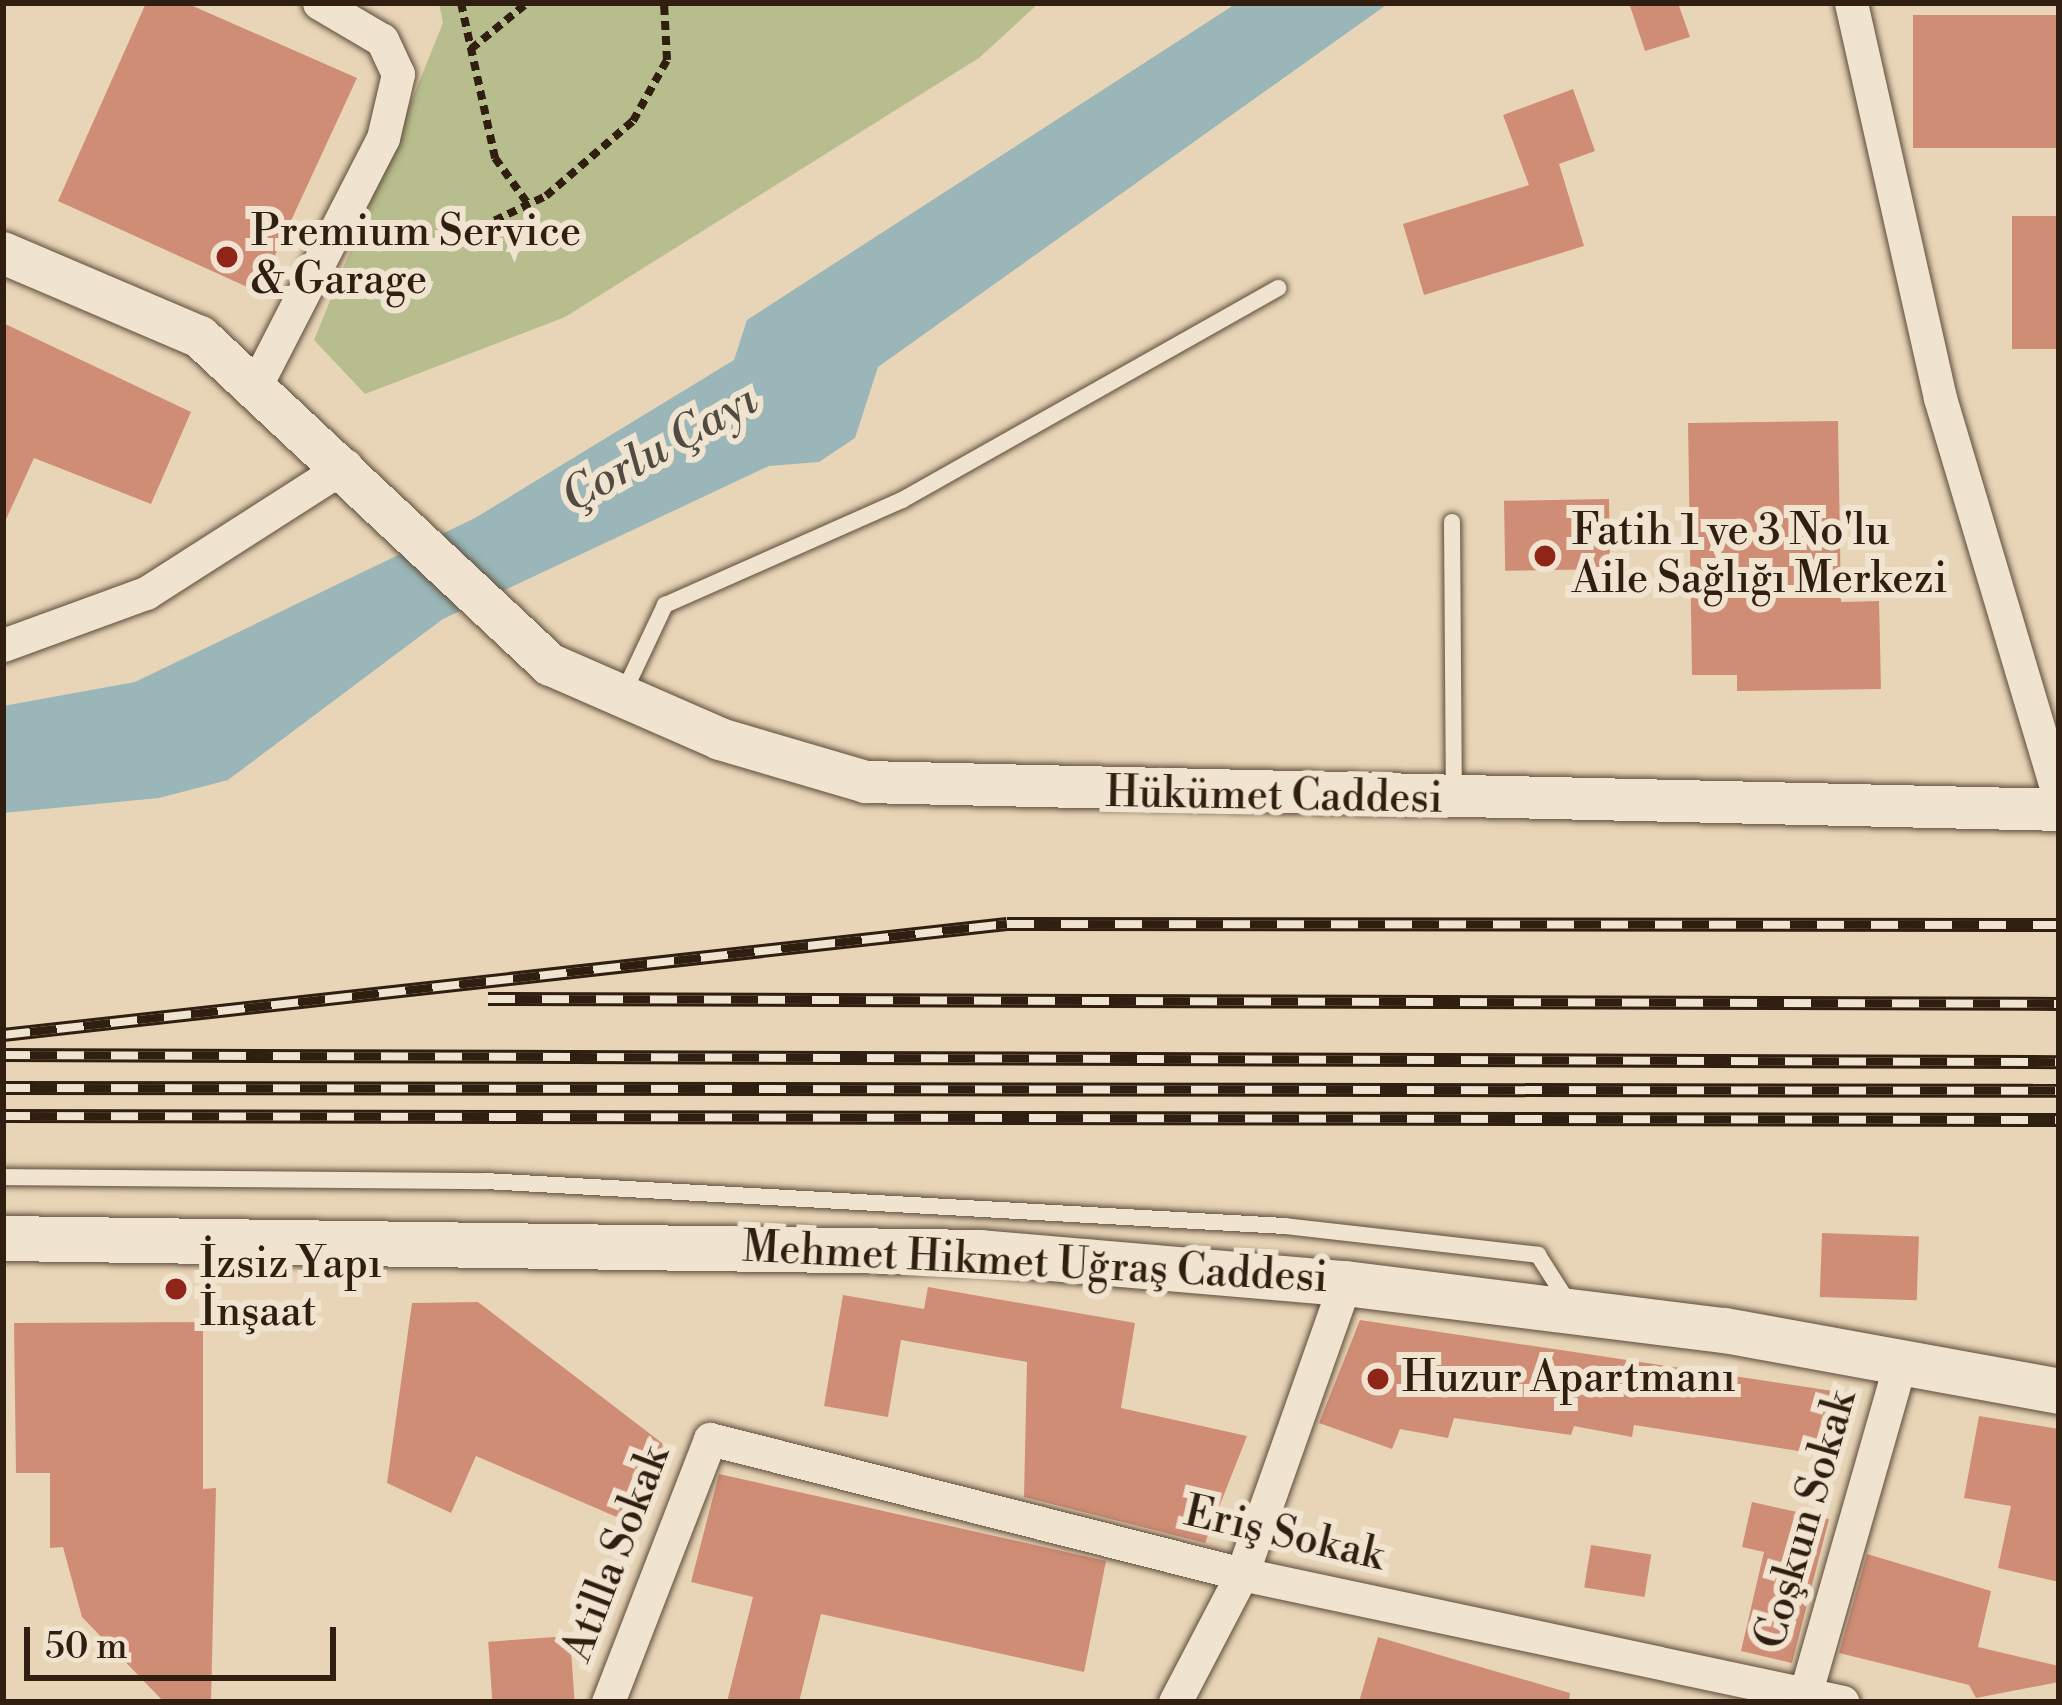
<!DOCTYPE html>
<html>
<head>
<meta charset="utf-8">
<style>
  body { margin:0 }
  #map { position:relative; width:2062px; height:1705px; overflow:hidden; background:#e8d5b7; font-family:"Libre Bodoni",serif }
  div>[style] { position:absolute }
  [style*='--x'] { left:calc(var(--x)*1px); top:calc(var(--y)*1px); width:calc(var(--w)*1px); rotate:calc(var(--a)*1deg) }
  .green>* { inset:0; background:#b8bd8d }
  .water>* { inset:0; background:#9ab6b8 }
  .building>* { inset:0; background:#d08d76; transform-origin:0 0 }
  .path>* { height:8px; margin-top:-4px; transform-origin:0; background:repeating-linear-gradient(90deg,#301f11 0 9px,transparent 0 15px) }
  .roads { filter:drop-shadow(0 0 3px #5e4c3a) drop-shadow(0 0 3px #5e4c3a) }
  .service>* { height:16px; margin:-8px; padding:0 8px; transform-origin:8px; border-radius:8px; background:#f0e4d0 }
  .minor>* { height:33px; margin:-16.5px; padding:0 16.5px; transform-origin:16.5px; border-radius:16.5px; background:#f0e4d0 }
  .tertiary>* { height:42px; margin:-21px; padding:0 21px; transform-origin:21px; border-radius:21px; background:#f0e4d0 }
  .secondary>* { height:45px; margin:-22.5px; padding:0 22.5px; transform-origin:22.5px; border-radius:22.5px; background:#f0e4d0 }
  .rail>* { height:14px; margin-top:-7px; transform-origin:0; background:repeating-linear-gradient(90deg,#f0e4d0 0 27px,#301f11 0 54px); box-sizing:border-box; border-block:3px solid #301f11 }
  .dots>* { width:33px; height:33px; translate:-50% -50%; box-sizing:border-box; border:6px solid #f0e4d0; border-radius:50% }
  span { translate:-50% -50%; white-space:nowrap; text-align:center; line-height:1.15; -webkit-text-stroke:12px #f0e4d0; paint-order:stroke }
  .poi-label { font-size:42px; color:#301f11 }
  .left { translate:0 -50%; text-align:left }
  .street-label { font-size:42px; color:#301f11 }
  .water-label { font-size:45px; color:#504c43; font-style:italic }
  .frame { position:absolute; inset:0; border:6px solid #301f11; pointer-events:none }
  .scale { position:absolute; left:24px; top:1627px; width:312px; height:54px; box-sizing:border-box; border:6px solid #301f11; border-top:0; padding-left:15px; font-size:36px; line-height:42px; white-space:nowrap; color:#301f11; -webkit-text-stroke:9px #f0e4d0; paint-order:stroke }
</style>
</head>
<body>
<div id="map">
  <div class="green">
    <div style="clip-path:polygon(439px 3px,1039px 3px,979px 58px,565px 317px,365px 394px,314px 340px,443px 23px)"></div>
  </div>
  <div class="water">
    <div style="clip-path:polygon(1237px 3px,1389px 3px,878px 367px,855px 438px,819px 462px,769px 466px,443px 619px,228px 780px,159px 798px,3px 813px,3px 706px,135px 682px,475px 518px,734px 360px,747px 320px)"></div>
  </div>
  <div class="building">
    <div style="clip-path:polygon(146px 3px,186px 3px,357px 78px,258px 292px,58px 201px)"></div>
    <div style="clip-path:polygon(1629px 3px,1678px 3px,1690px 37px,1645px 51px)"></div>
    <div style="left:2059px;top:15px;width:133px;height:146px;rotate:90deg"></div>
    <div style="clip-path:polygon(1573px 89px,1595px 151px,1559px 164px,1584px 246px,1424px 295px,1403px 224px,1529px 185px,1503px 115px)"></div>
    <div style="left:2059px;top:216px;width:133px;height:47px;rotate:90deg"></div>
    <div style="clip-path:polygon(3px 323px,191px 412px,151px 504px,34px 458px,3px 526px)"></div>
    <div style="clip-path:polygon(1838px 421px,1841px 602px,1879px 601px,1881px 689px,1737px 691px,1737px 675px,1692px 675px,1688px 423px)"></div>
    <div style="left:1609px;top:499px;width:70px;height:105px;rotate:89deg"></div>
    <div style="left:1822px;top:1233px;width:97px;height:64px;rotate:2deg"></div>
    <div style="clip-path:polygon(928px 1287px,1135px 1323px,1121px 1408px,1247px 1436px,1205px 1543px,1024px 1497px,1027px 1362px,901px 1340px,888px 1417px,824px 1406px,843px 1295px,924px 1309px)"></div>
    <div style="clip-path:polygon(478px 1302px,662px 1443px,665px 1462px,642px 1528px,476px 1456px,451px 1513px,387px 1483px,412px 1303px)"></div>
    <div style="clip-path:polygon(1360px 1320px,1840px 1392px,1830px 1456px,1634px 1425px,1632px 1437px,1574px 1426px,1571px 1435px,1454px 1418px,1448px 1438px,1400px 1429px,1392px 1449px,1319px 1423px)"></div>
    <div style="clip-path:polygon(203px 1322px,203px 1489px,216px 1488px,211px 1702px,164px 1702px,82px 1617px,63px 1547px,50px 1548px,50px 1473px,16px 1473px,14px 1323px)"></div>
    <div style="clip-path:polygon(1979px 1416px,2059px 1429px,2059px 1582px,1998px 1568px,2011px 1506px,1964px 1498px)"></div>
    <div style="clip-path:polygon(719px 1474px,1106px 1561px,1084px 1672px,821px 1614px,799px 1702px,727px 1702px,753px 1597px,691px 1582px)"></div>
    <div style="clip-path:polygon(1752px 1502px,1829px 1519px,1792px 1663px,1741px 1651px,1764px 1552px,1742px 1547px)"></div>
    <div style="left:1591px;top:1545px;width:61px;height:43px;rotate:9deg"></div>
    <div style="clip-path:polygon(1867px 1554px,1991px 1591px,1978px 1647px,2059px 1666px,2059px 1682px,1976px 1698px,1969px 1685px,1839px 1653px)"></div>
    <div style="left:570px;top:1636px;width:66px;height:82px;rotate:86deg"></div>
    <div style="clip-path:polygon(1378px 1637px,1570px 1693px,1569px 1702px,1359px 1702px)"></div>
  </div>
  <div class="path">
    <div style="--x:461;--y:3;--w:159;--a:77.6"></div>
    <div style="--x:495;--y:158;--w:57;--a:54.3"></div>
    <div style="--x:471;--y:49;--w:72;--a:-39.4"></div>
    <div style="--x:377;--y:231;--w:104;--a:-2.2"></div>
    <div style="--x:481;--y:227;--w:72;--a:-25.5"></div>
    <div style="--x:546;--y:196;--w:115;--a:-40.8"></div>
    <div style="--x:633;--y:121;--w:70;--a:-60.9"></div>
    <div style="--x:667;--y:60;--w:57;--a:-93"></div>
  </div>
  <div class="roads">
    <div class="service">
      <div style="--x:1452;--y:522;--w:272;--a:89.6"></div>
      <div style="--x:622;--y:696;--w:101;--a:-64.7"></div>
      <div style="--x:665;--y:605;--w:259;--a:-23.9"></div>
      <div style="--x:902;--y:500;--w:432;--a:-29.4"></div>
      <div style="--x:3;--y:1177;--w:482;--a:0.5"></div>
      <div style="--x:485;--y:1181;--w:801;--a:3.22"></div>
      <div style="--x:1285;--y:1226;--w:255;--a:6.5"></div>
      <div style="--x:1538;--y:1255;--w:59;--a:57.4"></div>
    </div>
    <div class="minor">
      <div style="--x:1851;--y:3;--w:405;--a:77.3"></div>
      <div style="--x:1940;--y:398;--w:417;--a:73.4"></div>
      <div style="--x:256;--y:385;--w:278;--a:-62.8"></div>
      <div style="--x:383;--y:138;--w:66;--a:-76.8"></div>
      <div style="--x:398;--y:74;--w:38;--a:-115"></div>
      <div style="--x:382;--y:40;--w:73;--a:-149.6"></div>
      <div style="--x:3;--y:645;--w:152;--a:-20"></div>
      <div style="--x:146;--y:593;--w:237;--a:-32.6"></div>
      <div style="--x:608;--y:1702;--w:282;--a:-68.8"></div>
      <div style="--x:710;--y:1439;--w:549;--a:14.24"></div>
      <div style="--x:1242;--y:1574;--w:614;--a:12.02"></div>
      <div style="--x:1175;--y:1702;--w:144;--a:-62.4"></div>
      <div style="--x:1242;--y:1574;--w:309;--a:-70.5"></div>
      <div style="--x:1803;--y:1702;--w:353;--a:-74"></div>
    </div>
    <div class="tertiary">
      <div style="--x:3;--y:253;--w:214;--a:23.1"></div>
      <div style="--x:200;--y:337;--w:480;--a:43.1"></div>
      <div style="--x:551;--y:665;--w:184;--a:23.6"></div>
      <div style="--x:720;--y:739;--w:152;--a:16.4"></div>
      <div style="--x:866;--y:782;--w:1193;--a:1.34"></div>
    </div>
    <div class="secondary">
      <div style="--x:3;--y:1238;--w:977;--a:0.82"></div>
      <div style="--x:980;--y:1252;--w:366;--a:4.9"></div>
      <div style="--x:1345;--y:1283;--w:382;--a:7.1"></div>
      <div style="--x:1724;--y:1330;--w:341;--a:10.3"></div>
    </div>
  </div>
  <div class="rail">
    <div style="--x:488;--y:999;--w:1571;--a:0.18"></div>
    <div style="--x:3;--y:1035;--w:1010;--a:-6.31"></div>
    <div style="--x:1007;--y:924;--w:1052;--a:0.05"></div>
    <div style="--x:3;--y:1055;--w:2056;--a:0.2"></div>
    <div style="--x:3;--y:1088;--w:2056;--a:0.08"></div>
    <div style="--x:3;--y:1116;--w:2056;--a:0.11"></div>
  </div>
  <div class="dots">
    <div style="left:227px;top:257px;background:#8f2418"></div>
    <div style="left:1545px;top:556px;background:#8f2418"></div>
    <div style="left:176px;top:1289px;background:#8f2418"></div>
    <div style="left:1378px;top:1379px;background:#8f2418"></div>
  </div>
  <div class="poi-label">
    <span class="left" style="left:251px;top:257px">Premium Service<br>&amp; Garage</span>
    <span class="left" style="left:1572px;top:556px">Fatih 1 ve 3 No'lu<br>Aile Sağlığı Merkezi</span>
    <span class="left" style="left:200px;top:1289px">İzsiz Yapı<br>İnşaat</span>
    <span class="left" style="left:1402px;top:1379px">Huzur Apartmanı</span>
  </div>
  <div class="street-label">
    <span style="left:1274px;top:797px;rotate:1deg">Hükümet Caddesi</span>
    <span style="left:1035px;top:1264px;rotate:3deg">Mehmet Hikmet Uğraş Caddesi</span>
    <span style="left:1807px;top:1520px;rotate:-74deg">Coşkun Sokak</span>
    <span style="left:1284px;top:1535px;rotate:13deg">Eriş Sokak</span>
    <span style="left:617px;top:1554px;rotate:-69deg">Atilla Sokak</span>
  </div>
  <div class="water-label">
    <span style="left:660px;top:449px;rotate:-29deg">Çorlu Çayı</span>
  </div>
  <div class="frame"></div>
  <div class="scale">50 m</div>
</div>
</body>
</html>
